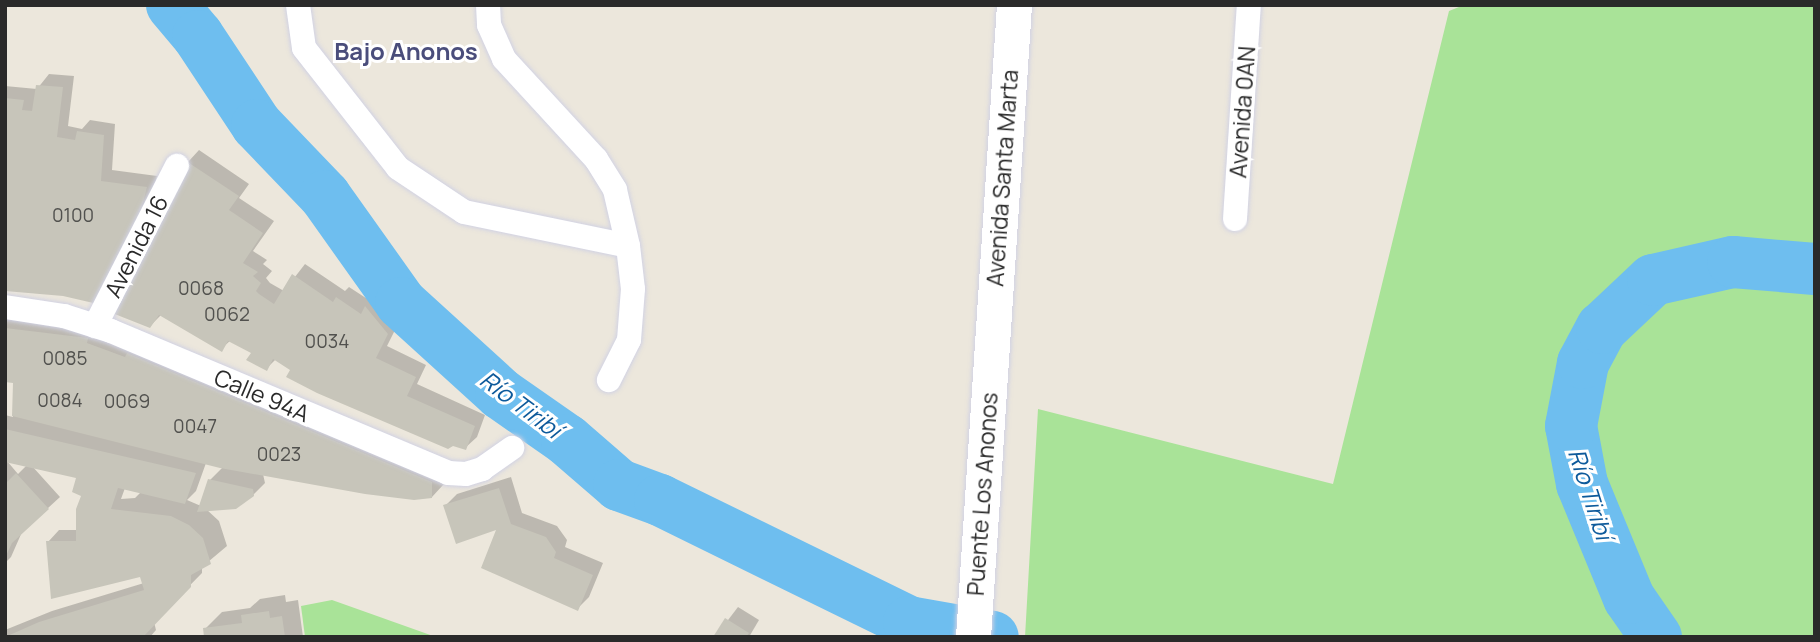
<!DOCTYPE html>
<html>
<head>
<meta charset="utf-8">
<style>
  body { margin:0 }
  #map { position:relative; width:1820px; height:642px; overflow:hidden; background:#ece7dc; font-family:Manrope,sans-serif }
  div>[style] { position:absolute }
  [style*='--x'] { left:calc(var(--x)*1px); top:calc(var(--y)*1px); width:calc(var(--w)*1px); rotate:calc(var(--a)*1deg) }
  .green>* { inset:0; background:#a9e398 }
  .shadow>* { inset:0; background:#0003 }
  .river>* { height:52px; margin:-26px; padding:0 26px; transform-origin:26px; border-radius:26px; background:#6ebeef }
  .building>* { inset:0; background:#c7c5ba }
  .roads { filter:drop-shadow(0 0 2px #d1d2e3) drop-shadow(0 0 2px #d1d2e3) }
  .minor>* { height:24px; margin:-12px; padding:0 12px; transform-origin:12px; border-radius:12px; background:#fff }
  .secondary>* { height:35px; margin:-17.5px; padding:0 17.5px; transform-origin:17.5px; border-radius:17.5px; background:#fff }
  span { translate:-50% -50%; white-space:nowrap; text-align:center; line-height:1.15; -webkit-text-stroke:6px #fff; paint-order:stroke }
  .number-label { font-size:19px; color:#51514e }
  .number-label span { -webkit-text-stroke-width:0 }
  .street-label { font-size:23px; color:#2a2a2a }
  .neighbourhood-label { font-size:24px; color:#4a4d7b; font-weight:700 }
  .water-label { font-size:24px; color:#0d5a9b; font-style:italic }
  .frame { position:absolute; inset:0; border:7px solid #2a2a2a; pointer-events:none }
</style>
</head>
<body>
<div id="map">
  <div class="green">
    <div style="clip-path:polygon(1464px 5px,1815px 5px,1815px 637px,1025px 637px,1038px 409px,1333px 484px,1449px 11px)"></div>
    <div style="clip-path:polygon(332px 600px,436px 637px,305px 637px,301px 606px)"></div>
  </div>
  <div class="shadow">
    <div style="clip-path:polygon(49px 74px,74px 76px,68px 126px,82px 129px,90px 120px,115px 124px,112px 170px,157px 176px,148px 212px,64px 294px,5px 290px,5px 86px,37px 89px)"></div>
    <div style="clip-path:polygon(199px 150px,249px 184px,239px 198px,274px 221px,253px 251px,267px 260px,263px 264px,272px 271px,266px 278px,270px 283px,284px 291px,305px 264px,345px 291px,349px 287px,372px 302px,378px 296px,399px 322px,387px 346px,426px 365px,417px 384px,485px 415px,477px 437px,465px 448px,292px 370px,276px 359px,267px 368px,253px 352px,231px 340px,221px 349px,161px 315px,150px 326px,188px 162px)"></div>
    <div style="clip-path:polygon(evenodd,5px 317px,98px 327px,443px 471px,443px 485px,432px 497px,263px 474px,265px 483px,253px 495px,206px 509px,219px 521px,227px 546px,202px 567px,202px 573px,154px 622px,156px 630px,150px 637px,5px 637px,5px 630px,52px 611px,144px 583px,141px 574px,48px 542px,59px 530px,78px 530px,84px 495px,78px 477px,32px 466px,60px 497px,22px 532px,11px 557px,5px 563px,5px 415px,13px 417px,14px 381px,5px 381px,5px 317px,7px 461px,27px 465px,18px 474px,7px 461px,5px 317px,206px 463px,223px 467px,210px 480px,201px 506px,187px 500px,196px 491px,206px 463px,5px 317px,125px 488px,141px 492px,135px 498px,121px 499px,125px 488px)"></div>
    <div style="clip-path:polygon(511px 477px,522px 513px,557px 526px,567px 540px,565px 547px,603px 563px,589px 597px,577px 609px,499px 527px,445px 506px,457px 494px)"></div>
    <div style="clip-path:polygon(285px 595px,286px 602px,298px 600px,303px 637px,205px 637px,205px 629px,222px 612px,250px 608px,260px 599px)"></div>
    <div style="clip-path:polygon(738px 607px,759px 620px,749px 637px,715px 637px)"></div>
  </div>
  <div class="river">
    <div style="--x:172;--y:5;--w:40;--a:50"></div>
    <div style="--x:198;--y:36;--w:107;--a:56.5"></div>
    <div style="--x:257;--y:125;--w:98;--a:46.2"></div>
    <div style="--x:325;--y:196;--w:131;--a:54.6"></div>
    <div style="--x:401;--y:303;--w:135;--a:42.3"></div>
    <div style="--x:501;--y:394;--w:80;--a:34.9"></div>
    <div style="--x:567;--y:440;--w:69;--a:40.9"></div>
    <div style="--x:619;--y:485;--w:44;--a:20.1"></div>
    <div style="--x:660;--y:500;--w:277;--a:26.1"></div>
    <div style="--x:909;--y:622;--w:85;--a:10.1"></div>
    <div style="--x:1656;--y:637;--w:47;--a:-124.7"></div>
    <div style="--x:1629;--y:598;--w:123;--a:-112.4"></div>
    <div style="--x:1582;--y:484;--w:59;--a:-100.7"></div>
    <div style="--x:1571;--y:426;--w:64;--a:-79.2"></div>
    <div style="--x:1583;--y:363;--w:40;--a:-62"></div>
    <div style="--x:1602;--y:328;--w:70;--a:-43.3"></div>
    <div style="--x:1653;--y:280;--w:82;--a:-12.7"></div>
    <div style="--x:1733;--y:262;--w:82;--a:4.9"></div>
  </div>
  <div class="building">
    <div style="clip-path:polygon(36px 85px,63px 87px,57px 137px,75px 140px,77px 131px,104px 135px,101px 181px,147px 187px,137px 226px,102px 305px,63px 296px,5px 291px,5px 98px,24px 100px,22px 110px,32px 111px)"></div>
    <div style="clip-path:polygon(186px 161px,239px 196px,229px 210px,263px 233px,243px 263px,258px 272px,253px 276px,261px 283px,256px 291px,259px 294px,274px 304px,292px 274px,333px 302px,336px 297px,361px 314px,365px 306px,388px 334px,376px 358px,416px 377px,407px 396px,475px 426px,466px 450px,453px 446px,448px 449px,317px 393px,286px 377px,290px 370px,273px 359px,267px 371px,246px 360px,251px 353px,228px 341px,222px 352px,159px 315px,150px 328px,112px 313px)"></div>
    <div style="clip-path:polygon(5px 328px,88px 338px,87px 343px,125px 357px,127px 353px,432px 482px,432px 498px,414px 500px,365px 494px,220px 468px,12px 416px,13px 383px,5px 382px)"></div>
    <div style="clip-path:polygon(5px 429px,196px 473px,185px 504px,118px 488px,111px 509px,171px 516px,189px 525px,203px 538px,211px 564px,191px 575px,191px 587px,143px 637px,5px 637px,39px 622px,144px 590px,140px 577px,51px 599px,46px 541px,76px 541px,76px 509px,81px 496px,72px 492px,76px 478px,5px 462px)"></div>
    <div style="clip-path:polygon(16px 473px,49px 509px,12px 543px,5px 558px,5px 484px)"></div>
    <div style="clip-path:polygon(208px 479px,253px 489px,254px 496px,236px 509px,197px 512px)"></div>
    <div style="clip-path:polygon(499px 488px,511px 524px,546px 537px,556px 552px,554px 558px,593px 575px,578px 611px,481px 568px,496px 530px,456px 544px,443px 505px)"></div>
    <div style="clip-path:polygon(269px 611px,270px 618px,282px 616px,285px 637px,204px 637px,203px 628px,242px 623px,241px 615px)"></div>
    <div style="clip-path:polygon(725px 618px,749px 633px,746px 637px,713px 637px)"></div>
  </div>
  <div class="roads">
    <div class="minor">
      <div style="--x:298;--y:5;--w:43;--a:82.1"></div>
      <div style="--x:304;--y:48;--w:152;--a:51.9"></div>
      <div style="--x:398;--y:168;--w:79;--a:33.7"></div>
      <div style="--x:464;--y:212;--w:167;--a:11.7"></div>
      <div style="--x:488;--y:5;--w:20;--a:87"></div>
      <div style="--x:489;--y:25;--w:37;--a:66"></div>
      <div style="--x:504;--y:59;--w:136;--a:47.4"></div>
      <div style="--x:596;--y:159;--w:36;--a:58"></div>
      <div style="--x:615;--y:190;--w:57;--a:76.9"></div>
      <div style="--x:628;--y:246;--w:43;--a:83.4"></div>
      <div style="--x:633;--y:289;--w:51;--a:94.5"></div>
      <div style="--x:629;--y:340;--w:45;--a:116.6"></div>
      <div style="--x:1235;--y:219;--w:214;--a:-86.3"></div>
      <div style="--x:5;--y:307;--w:60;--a:8.7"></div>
      <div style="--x:64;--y:316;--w:49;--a:17.7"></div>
      <div style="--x:111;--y:331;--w:366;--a:22.8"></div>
      <div style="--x:448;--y:473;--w:18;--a:3"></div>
      <div style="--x:466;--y:474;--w:17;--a:-17"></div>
      <div style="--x:482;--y:469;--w:37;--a:-35"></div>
      <div style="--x:95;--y:326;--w:180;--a:-62.9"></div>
    </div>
    <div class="secondary">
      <div style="--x:973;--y:637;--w:633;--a:-86.29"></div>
    </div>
  </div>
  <div class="number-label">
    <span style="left:73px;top:216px">0100</span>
    <span style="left:201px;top:289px">0068</span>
    <span style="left:227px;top:315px">0062</span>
    <span style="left:327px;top:342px">0034</span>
    <span style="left:65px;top:359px">0085</span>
    <span style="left:60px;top:401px">0084</span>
    <span style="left:127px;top:402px">0069</span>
    <span style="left:195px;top:427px">0047</span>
    <span style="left:279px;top:455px">0023</span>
  </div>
  <div class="street-label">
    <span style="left:1242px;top:112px;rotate:-86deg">Avenida 0AN</span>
    <span style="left:1002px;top:178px;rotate:-86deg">Avenida Santa Marta</span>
    <span style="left:136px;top:246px;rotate:-63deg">Avenida 16</span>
    <span style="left:262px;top:395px;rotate:23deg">Calle 94A</span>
    <span style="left:982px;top:494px;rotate:-86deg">Puente Los Anonos</span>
  </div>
  <div class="neighbourhood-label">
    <span style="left:406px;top:51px">Bajo Anonos</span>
  </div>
  <div class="water-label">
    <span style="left:521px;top:404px;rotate:37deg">Río Tiribí</span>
    <span style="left:1591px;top:494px;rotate:72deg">Río Tiribí</span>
  </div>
  <div class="frame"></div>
</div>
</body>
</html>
